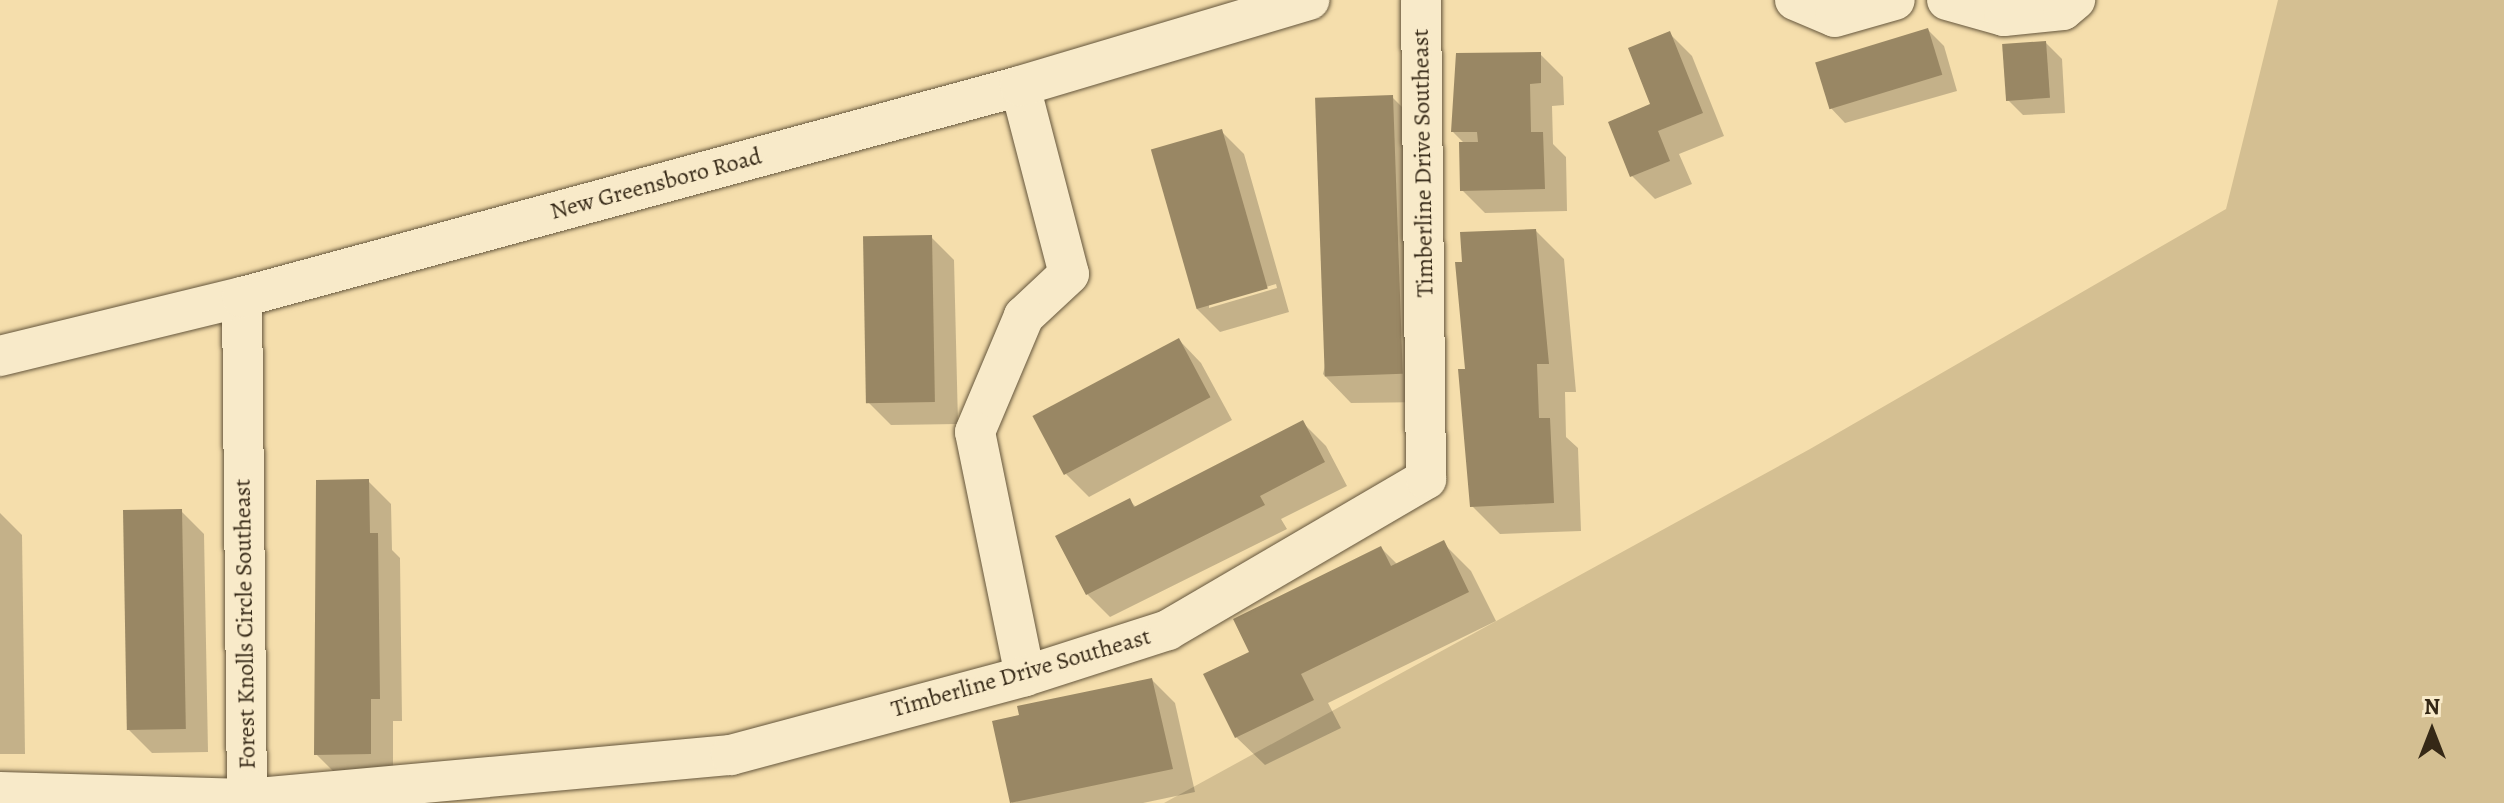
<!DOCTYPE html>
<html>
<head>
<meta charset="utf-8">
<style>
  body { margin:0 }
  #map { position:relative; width:2504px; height:803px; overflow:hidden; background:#f5deac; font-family:Alegreya,serif }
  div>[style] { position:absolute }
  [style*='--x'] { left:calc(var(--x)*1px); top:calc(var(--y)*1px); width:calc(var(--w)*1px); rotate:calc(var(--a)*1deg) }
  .green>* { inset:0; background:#d4bf92 }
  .shadow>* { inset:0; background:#0003 }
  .building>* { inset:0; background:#998764; transform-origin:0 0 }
  .roads { filter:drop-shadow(0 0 2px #65563c) drop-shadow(0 0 2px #65563c) }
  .minor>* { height:40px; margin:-20px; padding:0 20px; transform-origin:20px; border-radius:20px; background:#f8eac9 }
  span { translate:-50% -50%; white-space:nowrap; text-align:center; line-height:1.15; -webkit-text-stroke:6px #f8eac9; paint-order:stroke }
  .street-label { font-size:24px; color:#352816 }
  .north { position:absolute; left:2392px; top:691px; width:80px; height:80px; -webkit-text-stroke:6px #f8eac9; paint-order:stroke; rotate:0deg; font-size:22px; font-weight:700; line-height:32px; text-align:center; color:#352816 }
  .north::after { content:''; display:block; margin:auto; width:28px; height:36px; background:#352816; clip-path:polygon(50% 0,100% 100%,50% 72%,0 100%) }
</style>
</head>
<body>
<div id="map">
  <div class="green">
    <div style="clip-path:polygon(2278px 0,2504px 0,2504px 803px,1164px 803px,1810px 449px,2226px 209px)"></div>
  </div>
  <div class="shadow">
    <div style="clip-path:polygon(1928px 30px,1944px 46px,1957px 91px,1845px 123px,1829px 106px)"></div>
    <div style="clip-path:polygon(1669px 33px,1692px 56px,1724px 136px,1679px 154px,1692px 184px,1655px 199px,1632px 176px)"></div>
    <div style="clip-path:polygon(2046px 43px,2062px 59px,2065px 113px,2023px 115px,2007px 99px)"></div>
    <div style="clip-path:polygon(1540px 54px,1563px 77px,1564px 105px,1552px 106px,1553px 144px,1566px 157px,1567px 211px,1485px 213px,1462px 190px,1465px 144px,1453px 132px)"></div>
    <div style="clip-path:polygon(1392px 97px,1420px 125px,1428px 402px,1351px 403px,1323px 374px)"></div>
    <div style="clip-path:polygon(evenodd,1221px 131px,1244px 154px,1289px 312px,1220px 332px,1197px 309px,1221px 131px,1276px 284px,1277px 288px,1209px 308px,1209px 304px,1276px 284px)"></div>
    <div style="clip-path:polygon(1536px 231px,1564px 259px,1576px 392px,1565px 392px,1566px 437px,1578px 448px,1581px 531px,1500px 534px,1472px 506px,1464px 264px)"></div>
    <div style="clip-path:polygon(931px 237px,954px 260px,958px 424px,891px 425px,868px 402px)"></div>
    <div style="clip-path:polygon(1179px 340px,1201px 363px,1232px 420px,1089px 497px,1066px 474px)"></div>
    <div style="clip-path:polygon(1303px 423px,1326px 446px,1347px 486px,1281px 519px,1287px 529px,1110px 617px,1087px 594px,1130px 501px,1137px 508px)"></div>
    <div style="clip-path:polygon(368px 481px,391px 504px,392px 550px,400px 558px,402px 721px,393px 721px,393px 776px,339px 777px,316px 754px)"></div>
    <div style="clip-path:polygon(181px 511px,204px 534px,208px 752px,152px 753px,129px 730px)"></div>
    <div style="clip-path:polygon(0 513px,22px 535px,25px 754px,0 754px)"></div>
    <div style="clip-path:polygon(1443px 543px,1471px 571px,1496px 621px,1328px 703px,1341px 728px,1265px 765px,1236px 737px,1381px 548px,1398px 565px)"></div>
    <div style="clip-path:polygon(1152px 680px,1175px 703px,1195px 792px,1143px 803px,1012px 803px,994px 722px)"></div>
  </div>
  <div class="building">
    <div style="left:1928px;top:28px;width:49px;height:118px;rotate:73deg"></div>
    <div style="clip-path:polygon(1670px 31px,1703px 113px,1658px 131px,1670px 161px,1630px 177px,1608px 122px,1650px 104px,1628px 48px)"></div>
    <div style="left:2046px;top:41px;width:57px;height:44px;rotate:86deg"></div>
    <div style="clip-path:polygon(1541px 52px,1541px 83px,1530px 84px,1531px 132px,1543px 132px,1545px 189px,1460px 191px,1459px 142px,1478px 142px,1477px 132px,1451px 132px,1456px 53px)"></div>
    <div style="left:1393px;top:95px;width:279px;height:78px;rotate:88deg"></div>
    <div style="left:1222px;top:129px;width:166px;height:74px;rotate:74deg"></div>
    <div style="clip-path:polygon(1536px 229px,1549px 364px,1537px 364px,1539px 418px,1550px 418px,1554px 503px,1470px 507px,1458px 369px,1465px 369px,1455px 262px,1462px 262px,1460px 232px)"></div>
    <div style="left:932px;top:235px;width:167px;height:69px;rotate:89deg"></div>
    <div style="left:1179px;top:338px;width:67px;height:166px;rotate:62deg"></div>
    <div style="clip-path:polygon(1303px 420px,1325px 462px,1260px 496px,1265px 505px,1086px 595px,1055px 536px,1130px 498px,1134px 507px)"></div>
    <div style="clip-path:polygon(369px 479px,370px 533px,378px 533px,380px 699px,371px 699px,371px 754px,314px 755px,316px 480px)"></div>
    <div style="left:182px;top:509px;width:220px;height:59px;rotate:89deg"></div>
    <div style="clip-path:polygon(1444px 540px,1469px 592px,1301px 674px,1314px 700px,1235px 738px,1203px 674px,1249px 652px,1233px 619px,1381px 546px,1391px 566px)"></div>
    <div style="clip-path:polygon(1152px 678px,1173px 769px,1010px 803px,992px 721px,1019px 715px,1017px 706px)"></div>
  </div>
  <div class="roads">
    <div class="minor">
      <div style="--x:1795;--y:0;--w:43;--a:23"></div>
      <div style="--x:1835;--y:17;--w:62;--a:-15.8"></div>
      <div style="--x:1947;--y:0;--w:59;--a:15.7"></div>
      <div style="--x:2004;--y:16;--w:59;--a:-5.8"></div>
      <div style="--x:2063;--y:10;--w:16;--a:-40"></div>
      <div style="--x:1020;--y:86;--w:194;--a:75.4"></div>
      <div style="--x:1069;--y:274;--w:62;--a:137"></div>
      <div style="--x:1024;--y:316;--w:126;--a:112.9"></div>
      <div style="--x:975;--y:432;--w:249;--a:78.4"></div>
      <div style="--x:242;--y:297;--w:502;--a:89.43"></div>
      <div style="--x:0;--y:356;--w:249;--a:-13.7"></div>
      <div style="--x:242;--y:297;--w:806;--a:-15.17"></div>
      <div style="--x:1020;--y:86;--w:302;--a:-16.6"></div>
      <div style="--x:0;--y:792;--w:247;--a:1.6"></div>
      <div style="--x:247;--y:799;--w:486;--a:-5.2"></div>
      <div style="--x:731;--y:755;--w:304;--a:-15"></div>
      <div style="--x:1025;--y:676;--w:150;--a:-17.8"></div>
      <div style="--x:1168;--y:630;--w:299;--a:-30.3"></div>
      <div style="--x:1426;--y:479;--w:479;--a:-90.6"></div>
    </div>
  </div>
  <div class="street-label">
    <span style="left:1423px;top:163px;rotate:-91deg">Timberline Drive Southeast</span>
    <span style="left:656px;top:184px;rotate:-15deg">New Greensboro Road</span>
    <span style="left:245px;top:624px;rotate:-91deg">Forest Knolls Circle Southeast</span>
    <span style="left:1021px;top:673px;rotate:-16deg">Timberline Drive Southeast</span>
  </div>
  <div class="north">N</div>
</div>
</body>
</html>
